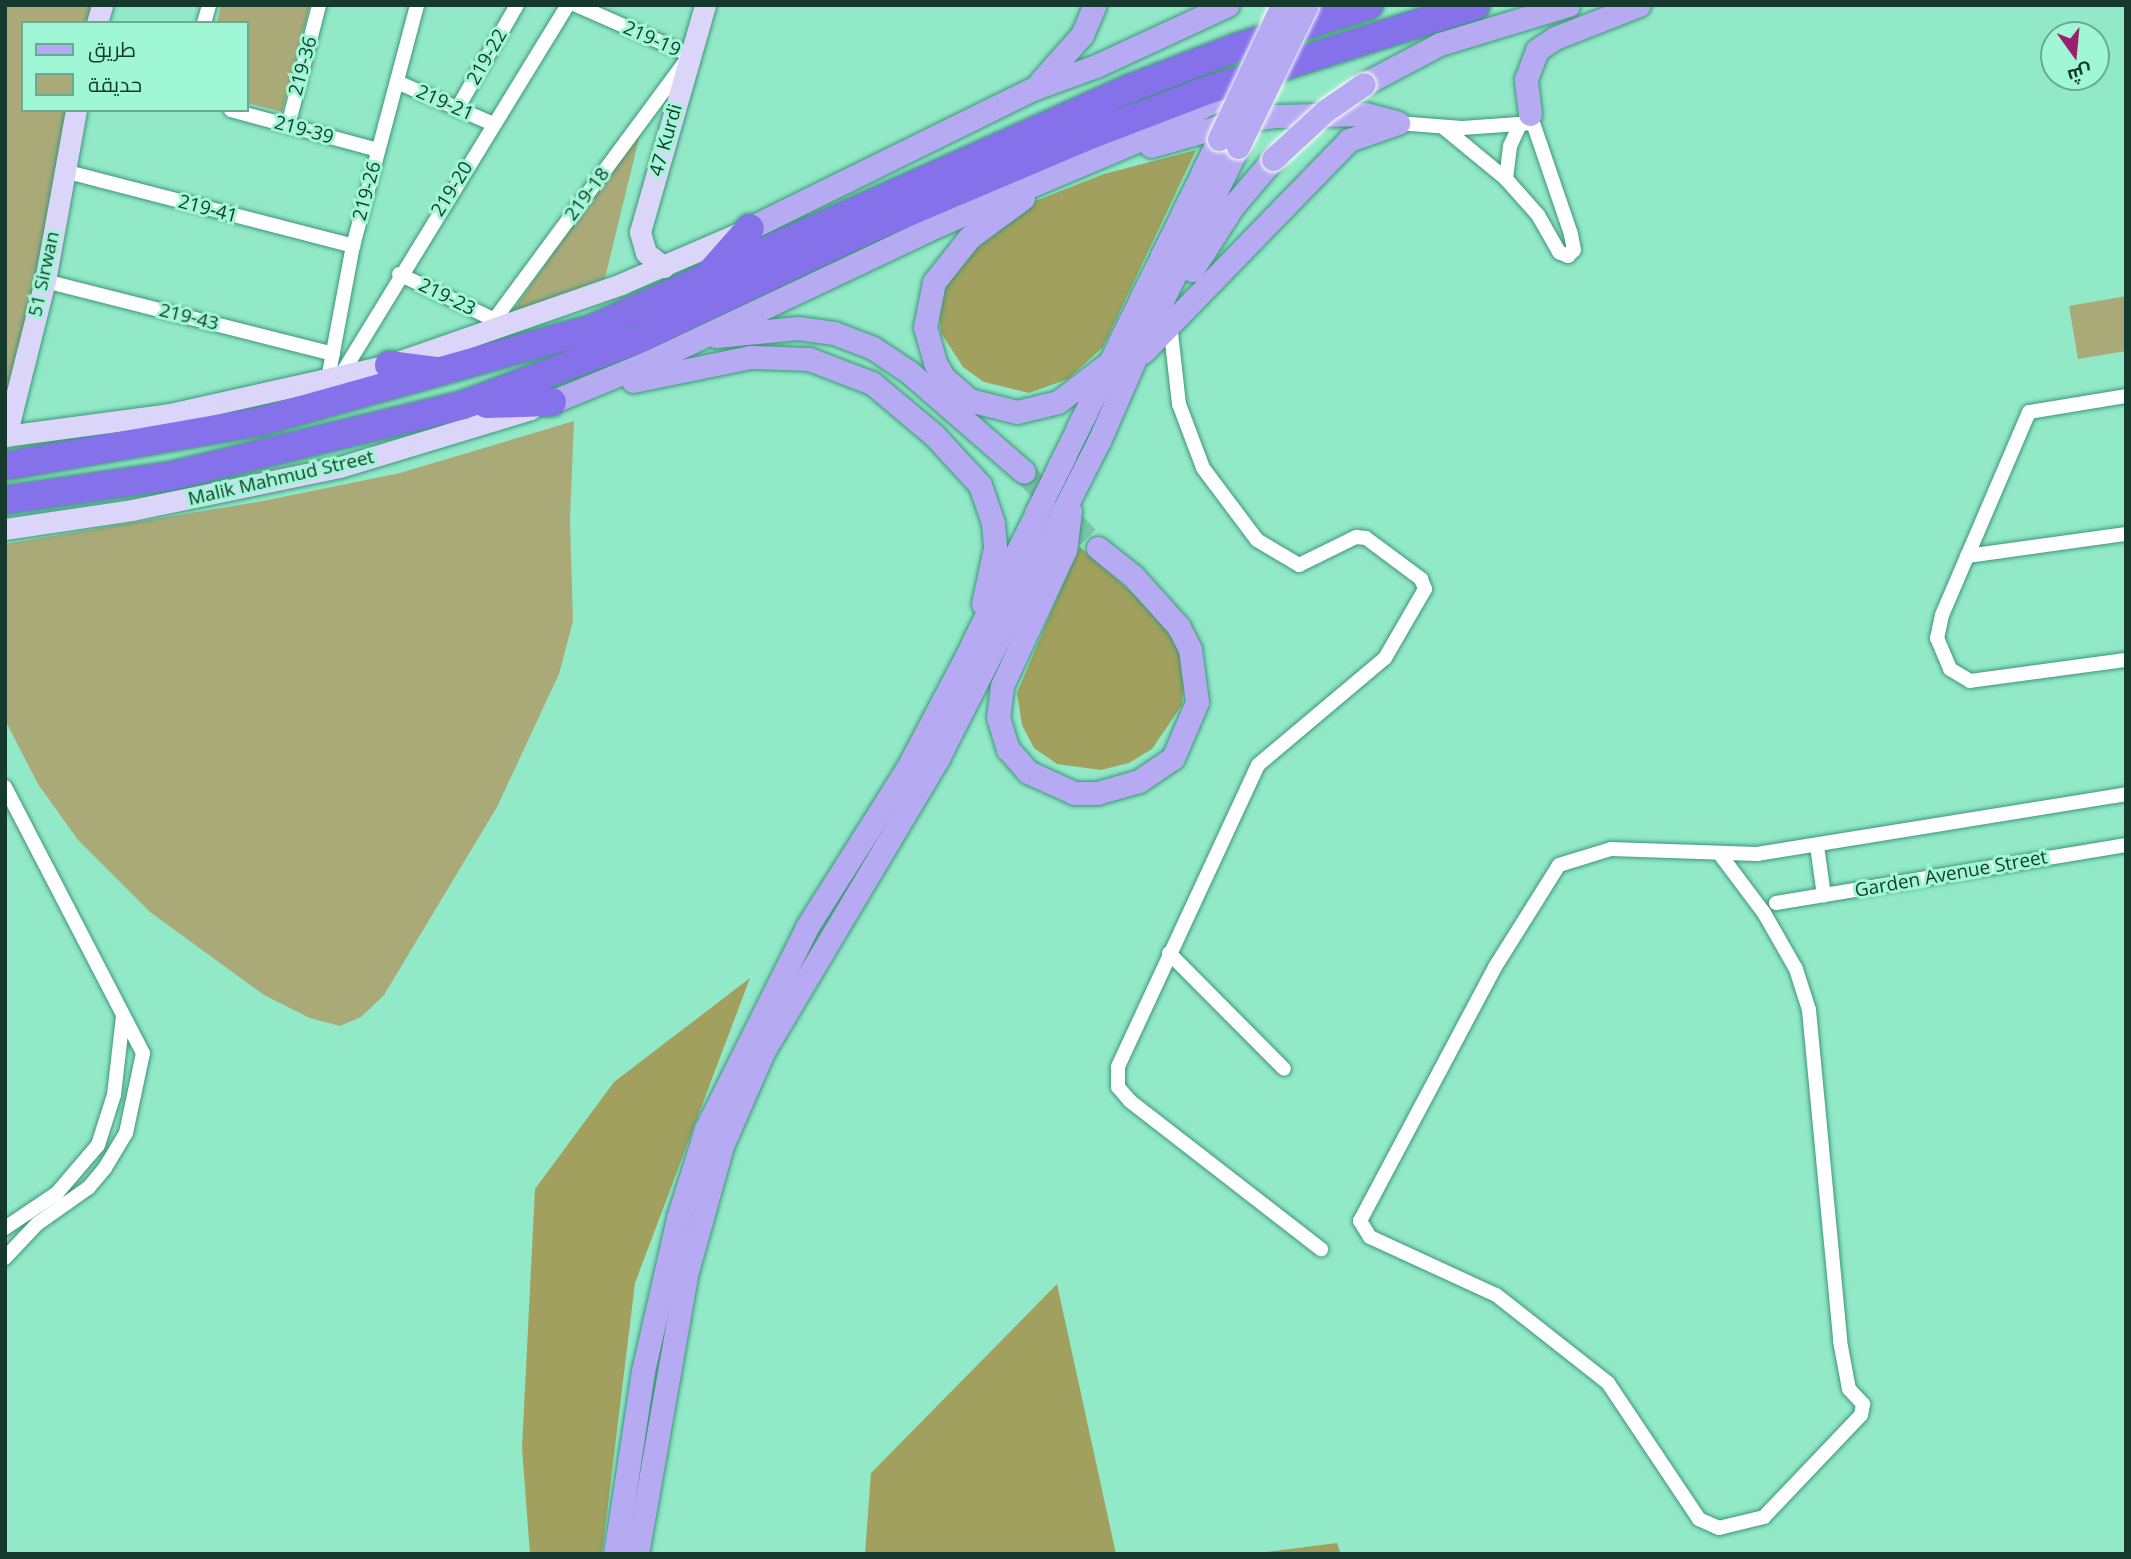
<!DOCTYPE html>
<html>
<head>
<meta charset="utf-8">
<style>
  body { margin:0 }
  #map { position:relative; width:2131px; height:1559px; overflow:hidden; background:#92e9c8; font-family:"Open Sans",Cairo,sans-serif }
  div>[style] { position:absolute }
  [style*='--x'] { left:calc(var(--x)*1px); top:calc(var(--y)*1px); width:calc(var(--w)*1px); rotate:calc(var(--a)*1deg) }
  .green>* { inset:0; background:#aaaa79 }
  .forest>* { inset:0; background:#a1a05e }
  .primary-tunnel>* { height:23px; margin-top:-11.5px; transform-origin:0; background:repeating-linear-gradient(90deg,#79c6a9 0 23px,transparent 0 34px) }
  .roads { filter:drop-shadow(0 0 2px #3d9678) drop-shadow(0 0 2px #3d9678) }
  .street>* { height:14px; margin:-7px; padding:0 7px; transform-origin:7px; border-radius:7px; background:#fff }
  .secondary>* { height:21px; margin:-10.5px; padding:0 10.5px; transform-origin:10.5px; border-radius:10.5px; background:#dad5f9 }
  .primary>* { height:23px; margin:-11.5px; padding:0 11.5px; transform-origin:11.5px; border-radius:11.5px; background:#b6aaf2 }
  .highway>* { height:28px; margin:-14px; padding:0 14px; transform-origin:14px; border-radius:14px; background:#8572ea }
  .bridges { filter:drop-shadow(0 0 2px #fff) drop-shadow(0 0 2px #fff) }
  .primary-bridge>* { height:23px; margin:-11.5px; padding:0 11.5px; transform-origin:11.5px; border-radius:11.5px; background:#b6aaf2 }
  span { translate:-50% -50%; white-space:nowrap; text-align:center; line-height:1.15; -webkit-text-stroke:6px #9ff7d5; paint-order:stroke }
  .street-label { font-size:19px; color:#153a2d }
  .frame { position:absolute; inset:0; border:7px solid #153a2d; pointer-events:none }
  .legend { position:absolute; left:21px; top:21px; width:228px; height:91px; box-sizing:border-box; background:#9ff7d5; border:2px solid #68ab92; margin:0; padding:9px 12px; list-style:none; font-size:21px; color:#153a2d }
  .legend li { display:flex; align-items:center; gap:14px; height:35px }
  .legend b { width:35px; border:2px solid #68ab92 }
  .north { position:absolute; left:2040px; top:21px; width:70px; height:70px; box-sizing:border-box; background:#9ff7d5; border:2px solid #68ab92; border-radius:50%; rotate:165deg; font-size:19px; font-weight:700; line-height:28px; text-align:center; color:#153a2d }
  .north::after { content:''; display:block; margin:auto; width:24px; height:32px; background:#9f1d6f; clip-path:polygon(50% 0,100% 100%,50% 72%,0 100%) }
</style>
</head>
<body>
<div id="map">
  <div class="green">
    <div style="clip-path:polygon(5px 5px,104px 5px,99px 23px,23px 23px,23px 110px,69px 110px,67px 142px,5px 413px)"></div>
    <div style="clip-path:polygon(221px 5px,310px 5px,282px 112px,247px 103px,247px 23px,217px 23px)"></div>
    <div style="clip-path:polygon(642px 126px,605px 278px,510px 315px)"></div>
    <div style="clip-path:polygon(2126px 296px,2126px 351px,2078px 359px,2069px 306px)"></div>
    <div style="clip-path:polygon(574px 421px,570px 520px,573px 621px,559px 674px,497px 807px,384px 995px,361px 1017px,340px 1026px,310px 1018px,264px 995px,150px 912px,78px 840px,38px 784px,5px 720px,5px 544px,263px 501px,400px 473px)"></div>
  </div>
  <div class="forest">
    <div style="clip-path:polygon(1196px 150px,1103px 347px,1068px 379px,1029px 393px,984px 382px,963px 367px,941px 333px,939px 312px,949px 274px,964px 254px,1033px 202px,1104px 174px)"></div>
    <div style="clip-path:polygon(1079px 546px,1163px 620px,1180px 648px,1185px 672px,1182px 705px,1152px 749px,1129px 763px,1101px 770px,1057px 764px,1034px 748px,1022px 725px,1017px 693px)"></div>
    <div style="clip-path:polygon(750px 978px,635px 1283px,602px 1554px,530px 1554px,522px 1448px,535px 1189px,614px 1082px)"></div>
    <div style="clip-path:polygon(1057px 1284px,1116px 1554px,865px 1554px,871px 1473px)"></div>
    <div style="clip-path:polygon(1337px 1543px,1341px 1554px,1250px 1554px)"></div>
  </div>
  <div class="primary-tunnel">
    <div style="--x:1024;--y:472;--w:106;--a:45.8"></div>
  </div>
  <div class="roads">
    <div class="street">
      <div style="--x:204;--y:23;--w:19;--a:-74"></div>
      <div style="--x:397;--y:82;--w:105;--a:23.6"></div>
      <div style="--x:457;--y:109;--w:120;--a:-60"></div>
      <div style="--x:231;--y:110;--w:152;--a:15.2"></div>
      <div style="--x:1398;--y:123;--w:64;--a:4.5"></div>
      <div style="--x:1462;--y:128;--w:71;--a:-4"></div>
      <div style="--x:288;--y:126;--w:125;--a:-75.6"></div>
      <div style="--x:1443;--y:127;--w:82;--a:39.5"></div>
      <div style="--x:1506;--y:179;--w:48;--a:48.4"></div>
      <div style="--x:1538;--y:215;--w:43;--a:60.4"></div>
      <div style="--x:1559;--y:252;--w:10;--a:24"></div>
      <div style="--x:1568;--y:256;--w:8;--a:-45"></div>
      <div style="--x:1574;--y:250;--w:16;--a:-101"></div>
      <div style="--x:1571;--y:234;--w:127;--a:-108.9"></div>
      <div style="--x:64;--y:171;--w:299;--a:14.5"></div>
      <div style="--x:1506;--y:179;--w:33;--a:-83"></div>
      <div style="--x:1510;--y:146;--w:23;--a:-65"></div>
      <div style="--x:399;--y:274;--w:106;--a:25.6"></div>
      <div style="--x:45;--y:281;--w:297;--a:14.2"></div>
      <div style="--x:1170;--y:324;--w:81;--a:83.6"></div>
      <div style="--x:1179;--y:404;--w:68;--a:69.4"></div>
      <div style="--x:1203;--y:468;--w:90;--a:53.1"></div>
      <div style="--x:1257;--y:540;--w:49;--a:30.8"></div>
      <div style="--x:1299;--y:565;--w:64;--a:-26.2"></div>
      <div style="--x:1356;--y:537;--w:10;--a:6"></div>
      <div style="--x:1366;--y:538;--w:69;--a:36.7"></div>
      <div style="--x:1421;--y:579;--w:11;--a:68"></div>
      <div style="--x:1425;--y:589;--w:80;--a:120.1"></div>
      <div style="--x:1385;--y:658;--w:166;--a:139.9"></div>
      <div style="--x:1258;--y:765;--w:333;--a:114.9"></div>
      <div style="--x:1118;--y:1067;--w:20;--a:90"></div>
      <div style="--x:1118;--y:1087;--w:18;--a:49"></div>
      <div style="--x:1130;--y:1101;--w:242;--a:37.8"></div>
      <div style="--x:486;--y:331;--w:343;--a:-53.5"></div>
      <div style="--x:690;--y:55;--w:124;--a:-156.3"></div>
      <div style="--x:341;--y:375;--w:434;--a:-58.5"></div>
      <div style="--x:328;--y:379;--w:135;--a:-79.4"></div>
      <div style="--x:353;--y:246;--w:249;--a:-75.1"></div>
      <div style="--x:2126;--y:396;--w:98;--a:170.6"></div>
      <div style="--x:2029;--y:412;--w:221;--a:113.2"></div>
      <div style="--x:1942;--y:615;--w:24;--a:102"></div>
      <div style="--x:1937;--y:638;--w:34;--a:67"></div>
      <div style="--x:1950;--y:669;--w:23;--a:31"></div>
      <div style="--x:1970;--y:681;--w:157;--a:-7.7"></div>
      <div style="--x:1967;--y:556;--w:161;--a:-7.9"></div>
      <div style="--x:5;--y:787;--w:300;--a:62.6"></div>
      <div style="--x:143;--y:1053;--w:82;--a:102"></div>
      <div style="--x:126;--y:1133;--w:41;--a:121"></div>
      <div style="--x:105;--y:1168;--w:26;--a:130"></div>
      <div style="--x:88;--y:1188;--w:62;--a:144.8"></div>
      <div style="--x:37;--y:1224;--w:47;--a:133.3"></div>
      <div style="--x:1817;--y:846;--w:50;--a:82"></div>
      <div style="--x:1719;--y:853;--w:75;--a:53.1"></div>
      <div style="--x:1764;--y:913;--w:64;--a:60.3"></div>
      <div style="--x:1796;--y:969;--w:43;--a:72.4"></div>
      <div style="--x:1809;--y:1010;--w:332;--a:84.6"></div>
      <div style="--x:1840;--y:1341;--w:49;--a:79.4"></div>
      <div style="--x:1849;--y:1389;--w:21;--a:47"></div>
      <div style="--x:1863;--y:1404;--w:11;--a:100"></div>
      <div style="--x:1861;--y:1415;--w:141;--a:133.6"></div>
      <div style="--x:1764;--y:1517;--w:46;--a:166.3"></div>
      <div style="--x:1719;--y:1528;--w:22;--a:-156"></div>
      <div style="--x:1699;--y:1519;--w:164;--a:-123.8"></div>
      <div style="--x:1608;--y:1383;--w:142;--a:-141.8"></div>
      <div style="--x:1496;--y:1295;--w:139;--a:-155.3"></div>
      <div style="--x:1370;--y:1237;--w:19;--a:-122"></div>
      <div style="--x:1360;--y:1221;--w:288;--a:-62"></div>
      <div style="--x:1495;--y:967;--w:120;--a:-57.9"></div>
      <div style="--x:1559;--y:865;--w:54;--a:-17.1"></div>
      <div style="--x:1611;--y:849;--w:146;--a:2"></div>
      <div style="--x:1757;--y:854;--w:374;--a:-9.2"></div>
      <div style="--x:1776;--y:903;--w:355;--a:-9.4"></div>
      <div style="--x:1169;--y:953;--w:163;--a:45.2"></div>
      <div style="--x:5;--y:1228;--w:63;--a:-33.9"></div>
      <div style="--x:57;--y:1193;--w:63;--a:-49.5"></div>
      <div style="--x:98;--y:1145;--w:52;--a:-72.3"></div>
      <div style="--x:114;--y:1095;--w:80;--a:-83.5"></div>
    </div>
    <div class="secondary">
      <div style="--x:97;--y:23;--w:19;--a:-74"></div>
      <div style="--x:664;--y:267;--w:23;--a:-142"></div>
      <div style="--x:646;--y:253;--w:22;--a:-106"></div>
      <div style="--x:640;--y:232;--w:236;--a:-74"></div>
      <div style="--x:5;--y:436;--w:166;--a:-7.6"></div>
      <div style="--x:170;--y:414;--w:224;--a:-12.6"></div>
      <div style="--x:389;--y:365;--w:246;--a:-19.2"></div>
      <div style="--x:621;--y:284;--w:132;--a:-23.3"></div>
      <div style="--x:6;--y:436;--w:160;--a:-75.9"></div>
      <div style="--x:45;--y:281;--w:174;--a:-79.7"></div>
      <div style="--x:5;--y:529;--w:128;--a:-8.5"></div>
      <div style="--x:132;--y:510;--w:212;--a:-11.7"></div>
      <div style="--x:340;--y:467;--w:200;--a:-16.9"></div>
    </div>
    <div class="primary">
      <div style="--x:1041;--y:81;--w:62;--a:-48.3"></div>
      <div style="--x:1082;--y:35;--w:33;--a:-67"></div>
      <div style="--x:1364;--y:84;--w:86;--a:-27.8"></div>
      <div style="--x:1440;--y:44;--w:134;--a:-16.9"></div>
      <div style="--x:1530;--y:114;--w:35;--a:-97"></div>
      <div style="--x:1526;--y:79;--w:31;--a:-69"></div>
      <div style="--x:1537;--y:50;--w:22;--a:-34"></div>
      <div style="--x:1555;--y:38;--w:90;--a:-21.4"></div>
      <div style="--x:1151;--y:146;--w:95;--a:-15.9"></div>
      <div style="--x:1242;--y:120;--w:33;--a:-7"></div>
      <div style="--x:1275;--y:116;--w:91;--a:-1.3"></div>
      <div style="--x:1366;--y:114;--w:30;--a:15"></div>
      <div style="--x:1023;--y:198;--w:67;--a:143.5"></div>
      <div style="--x:969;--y:238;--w:56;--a:128.5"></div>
      <div style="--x:934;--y:282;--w:46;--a:101.3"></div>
      <div style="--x:925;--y:327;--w:37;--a:74"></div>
      <div style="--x:935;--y:363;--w:17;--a:59"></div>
      <div style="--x:944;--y:378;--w:33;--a:41"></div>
      <div style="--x:969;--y:400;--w:49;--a:14"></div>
      <div style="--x:1017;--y:412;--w:42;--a:-13.7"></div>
      <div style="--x:1058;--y:402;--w:59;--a:-37.5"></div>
      <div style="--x:750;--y:228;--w:315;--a:-26.2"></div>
      <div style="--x:1033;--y:89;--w:67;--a:-20.1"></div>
      <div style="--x:1096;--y:66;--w:145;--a:-24.8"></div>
      <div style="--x:1192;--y:270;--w:76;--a:-57.4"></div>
      <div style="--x:1233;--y:206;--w:62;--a:-49.6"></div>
      <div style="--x:716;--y:336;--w:82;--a:-5.6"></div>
      <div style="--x:798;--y:328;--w:36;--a:8"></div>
      <div style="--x:834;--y:333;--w:42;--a:21"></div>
      <div style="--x:873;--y:348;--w:43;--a:33.7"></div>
      <div style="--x:909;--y:372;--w:152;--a:41"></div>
      <div style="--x:1143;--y:352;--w:296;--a:-45.8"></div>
      <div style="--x:1349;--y:140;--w:52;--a:-19.1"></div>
      <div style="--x:633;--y:381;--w:120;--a:-11.5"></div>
      <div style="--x:751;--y:357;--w:58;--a:2"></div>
      <div style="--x:809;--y:359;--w:67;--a:20.9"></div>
      <div style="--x:872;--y:383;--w:81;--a:40"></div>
      <div style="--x:934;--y:435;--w:68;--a:47.4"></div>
      <div style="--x:980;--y:485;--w:40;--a:71.1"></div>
      <div style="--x:993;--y:523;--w:25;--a:85"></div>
      <div style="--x:995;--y:548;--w:57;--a:102.1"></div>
      <div style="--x:552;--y:402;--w:105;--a:-22.4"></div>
      <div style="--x:649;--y:362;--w:323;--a:-25.3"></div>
      <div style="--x:941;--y:224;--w:215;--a:-23"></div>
      <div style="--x:1139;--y:140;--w:110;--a:-27.7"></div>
      <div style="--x:1070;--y:511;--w:39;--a:97"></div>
      <div style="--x:1065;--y:550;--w:150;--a:114.9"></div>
      <div style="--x:1002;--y:686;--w:31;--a:97"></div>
      <div style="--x:998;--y:717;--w:34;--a:73"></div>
      <div style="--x:1008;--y:749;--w:30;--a:49"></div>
      <div style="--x:1028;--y:772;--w:51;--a:24.5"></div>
      <div style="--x:1074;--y:793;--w:23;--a:0"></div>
      <div style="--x:1097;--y:793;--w:44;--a:-15.9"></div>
      <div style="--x:1139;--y:781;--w:41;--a:-34.1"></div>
      <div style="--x:1173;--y:758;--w:61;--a:-66.8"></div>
      <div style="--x:1197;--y:702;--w:53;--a:-97.5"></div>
      <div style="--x:1190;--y:649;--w:25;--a:-117"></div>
      <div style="--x:1179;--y:627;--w:69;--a:-132"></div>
      <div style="--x:1133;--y:576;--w:45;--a:-141.3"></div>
      <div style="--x:615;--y:1554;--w:185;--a:-81.3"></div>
      <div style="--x:643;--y:1371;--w:157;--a:-77.1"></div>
      <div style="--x:678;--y:1218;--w:93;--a:-72.5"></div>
      <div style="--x:706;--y:1129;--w:226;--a:-63.4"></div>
      <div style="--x:807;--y:927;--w:187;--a:-57.7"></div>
      <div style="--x:907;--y:769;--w:127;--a:-62.2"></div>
      <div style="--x:966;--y:657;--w:576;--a:-63.97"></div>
      <div style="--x:637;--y:1554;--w:283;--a:-80"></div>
      <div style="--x:686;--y:1275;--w:134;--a:-74.4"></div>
      <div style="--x:722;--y:1146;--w:103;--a:-66.4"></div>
      <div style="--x:763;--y:1052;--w:342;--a:-59.2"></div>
      <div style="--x:938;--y:758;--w:356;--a:-63.1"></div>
      <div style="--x:1099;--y:441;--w:122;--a:-66.4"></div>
      <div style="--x:1148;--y:329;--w:203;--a:-63.7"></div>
    </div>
    <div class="highway">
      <div style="--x:712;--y:271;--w:57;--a:-48.5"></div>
      <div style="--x:389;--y:365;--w:47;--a:7.3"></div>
      <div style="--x:487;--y:404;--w:65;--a:-1.8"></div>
      <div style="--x:5;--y:466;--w:261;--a:-9.9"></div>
      <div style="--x:262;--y:421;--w:339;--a:-15.6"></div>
      <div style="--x:589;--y:330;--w:594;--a:-24.06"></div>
      <div style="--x:1131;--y:88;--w:111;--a:-21"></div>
      <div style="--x:1235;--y:48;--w:141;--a:-17.8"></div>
      <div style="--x:5;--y:500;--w:167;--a:-8.3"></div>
      <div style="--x:170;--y:476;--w:301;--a:-13.6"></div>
      <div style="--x:463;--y:405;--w:185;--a:-20.6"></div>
      <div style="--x:636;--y:340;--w:255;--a:-25.6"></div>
      <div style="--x:866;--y:230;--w:233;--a:-23"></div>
      <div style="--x:1080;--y:139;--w:134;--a:-21"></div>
      <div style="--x:1205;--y:91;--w:284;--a:-17.6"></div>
    </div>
  </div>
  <div class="bridges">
    <div class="primary-bridge">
      <div style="--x:1219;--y:139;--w:148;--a:-64.8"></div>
      <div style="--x:1238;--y:147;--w:158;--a:-64.1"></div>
      <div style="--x:1273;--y:159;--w:71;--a:-42.7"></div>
      <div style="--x:1325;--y:111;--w:47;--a:-34.7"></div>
    </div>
  </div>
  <div class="street-label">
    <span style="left:652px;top:39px;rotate:24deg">219-19</span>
    <span style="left:487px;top:57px;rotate:-60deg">219-22</span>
    <span style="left:303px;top:66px;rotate:-75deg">219-36</span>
    <span style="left:445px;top:103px;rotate:24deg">219-21</span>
    <span style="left:304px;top:130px;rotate:15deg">219-39</span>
    <span style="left:666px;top:140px;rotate:-74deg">47 Kurdi</span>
    <span style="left:452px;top:189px;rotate:-58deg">219-20</span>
    <span style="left:367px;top:191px;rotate:-75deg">219-26</span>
    <span style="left:587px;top:194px;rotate:-53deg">219-18</span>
    <span style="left:208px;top:209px;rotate:15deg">219-41</span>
    <span style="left:44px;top:274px;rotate:-78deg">51 Sirwan</span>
    <span style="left:447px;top:297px;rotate:26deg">219-23</span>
    <span style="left:189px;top:317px;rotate:14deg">219-43</span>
    <span style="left:281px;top:478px;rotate:-13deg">Malik Mahmud Street</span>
    <span style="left:1951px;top:874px;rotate:-10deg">Garden Avenue Street</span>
  </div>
  <div class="frame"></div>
  <ul class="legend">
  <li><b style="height:9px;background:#b6aaf2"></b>طريق</li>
  <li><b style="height:19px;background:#aaaa79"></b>حديقة</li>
  </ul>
  <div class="north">ش</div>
</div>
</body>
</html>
